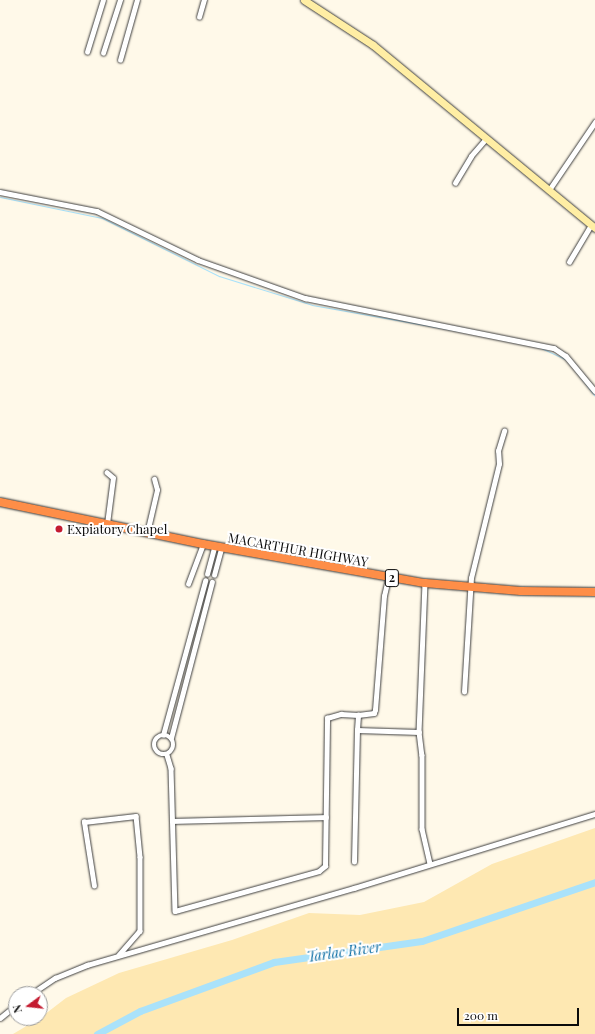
<!DOCTYPE html>
<html>
<head>
<meta charset="utf-8">
<style>
  body { margin:0 }
  #map { position:relative; width:595px; height:1034px; overflow:hidden; background:#fff9e9; font-family:"Playfair Display",serif }
  div>[style] { position:absolute }
  [style*='--x'] { left:calc(var(--x)*1px); top:calc(var(--y)*1px); width:calc(var(--w)*1px); rotate:calc(var(--a)*1deg) }
  .sand>* { inset:0; background:#fee8b2 }
  .stream>* { height:1px; margin:-0.5px; padding:0 0.5px; transform-origin:0.5px; border-radius:0.5px; background:#aae2fa }
  .river>* { height:7px; margin:-3.5px; padding:0 3.5px; transform-origin:3.5px; border-radius:3.5px; background:#aae2fa }
  .roads { filter:drop-shadow(0 0 1px #3e3e3e) drop-shadow(0 0 1px #3e3e3e) }
  .street>* { height:4.5px; margin:-2.25px; padding:0 2.25px; transform-origin:2.25px; border-radius:2.25px; background:#fff }
  .street>.ring { margin:-2.25px; padding:0; box-sizing:content-box; background:none; border:4.5px solid #fff; border-radius:50% }
  .secondary>* { height:7px; margin:-3.5px; padding:0 3.5px; transform-origin:3.5px; border-radius:3.5px; background:#ffeea4 }
  .highway>* { height:8px; margin:-4px; padding:0 4px; transform-origin:4px; border-radius:4px; background:#fe8e48 }
  .dots>* { width:11px; height:11px; translate:-50% -50%; box-sizing:border-box; border:2px solid #fff; border-radius:50% }
  span { translate:-50% -50%; white-space:nowrap; text-align:center; line-height:1.15; -webkit-text-stroke:4px #fff; paint-order:stroke }
  .shield-label span { padding:1px 3px; background:#fff; border:1px solid; border-radius:3px; -webkit-text-stroke-width:0 }
  .shield-label { font-size:12px; color:#0b0b0b; font-weight:700 }
  .poi-label { font-size:13px; color:#0b0b0b }
  .left { translate:0 -50%; text-align:left }
  .street-label { font-size:13px; color:#0b0b0b }
  .water-label { font-size:14px; color:#0d6ea4; font-style:italic }
  .north { position:absolute; left:8px; top:986px; width:40px; height:40px; box-sizing:border-box; background:#fff; border:1px solid #9d9d9d; border-radius:50%; rotate:255deg; font-size:11px; font-weight:700; line-height:16px; text-align:center; color:#0b0b0b }
  .north::after { content:''; display:block; margin:auto; width:14px; height:18px; background:#c41b30; clip-path:polygon(50% 0,100% 100%,50% 72%,0 100%) }
  .scale { position:absolute; left:457px; top:1008px; width:122px; height:18px; box-sizing:border-box; border:2px solid #0b0b0b; border-top:0; padding-left:5px; font-size:12px; line-height:14px; white-space:nowrap; color:#0b0b0b; -webkit-text-stroke:3px #fff; paint-order:stroke }
</style>
</head>
<body>
<div id="map">
  <div class="sand">
    <div style="clip-path:polygon(595px 828px,595px 1034px,13px 1034px,40px 1018px,66px 998px,119px 973px,232px 940px,309px 913px,360px 915px,424px 902px,492px 864px)"></div>
  </div>
  <div class="stream">
    <div style="--x:0;--y:197;--w:104;--a:11.6"></div>
    <div style="--x:102;--y:218;--w:131;--a:26.4"></div>
    <div style="--x:219;--y:276;--w:97;--a:17.3"></div>
    <div style="--x:312;--y:305;--w:153;--a:10.1"></div>
    <div style="--x:539;--y:347;--w:31;--a:25"></div>
    <div style="--x:579;--y:375;--w:26;--a:53"></div>
  </div>
  <div class="river">
    <div style="--x:97;--y:1034;--w:49;--a:-28.1"></div>
    <div style="--x:140;--y:1011;--w:143;--a:-20.1"></div>
    <div style="--x:274;--y:962;--w:149;--a:-8.1"></div>
    <div style="--x:422;--y:941;--w:183;--a:-18.8"></div>
  </div>
  <div class="roads">
    <div class="street">
      <div style="--x:199;--y:17;--w:18;--a:-74"></div>
      <div style="--x:87;--y:52;--w:54;--a:-72.9"></div>
      <div style="--x:103;--y:53;--w:56;--a:-72.2"></div>
      <div style="--x:120;--y:60;--w:62;--a:-74.2"></div>
      <div style="--x:455;--y:183;--w:31;--a:-59"></div>
      <div style="--x:471;--y:156;--w:23;--a:-49"></div>
      <div style="--x:549;--y:190;--w:82;--a:-55.9"></div>
      <div style="--x:0;--y:192;--w:99;--a:11.1"></div>
      <div style="--x:97;--y:211;--w:112;--a:25.9"></div>
      <div style="--x:198;--y:260;--w:114;--a:19.6"></div>
      <div style="--x:305;--y:298;--w:254;--a:11.4"></div>
      <div style="--x:554;--y:348;--w:14;--a:34"></div>
      <div style="--x:566;--y:356;--w:45;--a:50.4"></div>
      <div style="--x:569;--y:262;--w:43;--a:-59.3"></div>
      <div style="--x:107;--y:524;--w:46;--a:-82.6"></div>
      <div style="--x:113;--y:478;--w:8;--a:-140"></div>
      <div style="--x:147;--y:533;--w:44;--a:-76.9"></div>
      <div style="--x:157;--y:490;--w:11;--a:-105"></div>
      <div style="--x:207;--y:574;--w:28;--a:-75"></div>
      <div style="--x:214;--y:575;--w:28;--a:-75"></div>
      <div style="--x:425;--y:583;--w:149;--a:92.3"></div>
      <div style="--x:419;--y:732;--w:23;--a:83"></div>
      <div style="--x:422;--y:755;--w:74;--a:90"></div>
      <div style="--x:422;--y:829;--w:35;--a:77"></div>
      <div style="--x:188;--y:584;--w:43;--a:-69.4"></div>
      <div style="--x:464;--y:692;--w:114;--a:-86.5"></div>
      <div style="--x:471;--y:578;--w:117;--a:-76.2"></div>
      <div style="--x:499;--y:464;--w:13;--a:-94"></div>
      <div style="--x:498;--y:451;--w:21;--a:-73"></div>
      <div style="--x:357;--y:730;--w:15;--a:-86"></div>
      <div style="--x:358;--y:715;--w:16;--a:-7"></div>
      <div style="--x:374;--y:713;--w:3;--a:-72"></div>
      <div style="--x:375;--y:710;--w:114;--a:-85.5"></div>
      <div style="--x:384;--y:596;--w:18;--a:-77"></div>
      <div class="ring" style="left:154px;top:735px;width:15.5px;height:15.5px"></div>
      <div style="--x:163;--y:735;--w:160;--a:-74.7"></div>
      <div style="--x:171;--y:738;--w:161;--a:-75.3"></div>
      <div style="--x:167;--y:755;--w:14;--a:73"></div>
      <div style="--x:171;--y:768;--w:143;--a:88.4"></div>
      <div style="--x:175;--y:911;--w:149;--a:-15.5"></div>
      <div style="--x:319;--y:871;--w:8;--a:-40"></div>
      <div style="--x:325;--y:866;--w:148;--a:-89.2"></div>
      <div style="--x:327;--y:718;--w:15;--a:-16"></div>
      <div style="--x:341;--y:714;--w:17;--a:3"></div>
      <div style="--x:173;--y:821;--w:153;--a:-1.5"></div>
      <div style="--x:354;--y:862;--w:132;--a:-88.7"></div>
      <div style="--x:357;--y:730;--w:62;--a:1.8"></div>
      <div style="--x:94;--y:886;--w:65;--a:-98.9"></div>
      <div style="--x:84;--y:822;--w:52;--a:-6.6"></div>
      <div style="--x:136;--y:816;--w:41;--a:84.4"></div>
      <div style="--x:140;--y:857;--w:74;--a:90"></div>
      <div style="--x:140;--y:931;--w:32;--a:131"></div>
      <div style="--x:31;--y:994;--w:29;--a:-34"></div>
      <div style="--x:55;--y:978;--w:35;--a:-22"></div>
      <div style="--x:87;--y:965;--w:278;--a:-16.1"></div>
      <div style="--x:354;--y:888;--w:252;--a:-17.1"></div>
      <div style="--x:0;--y:1018;--w:21;--a:-39"></div>
    </div>
    <div class="secondary">
      <div style="--x:304;--y:0;--w:82;--a:33.1"></div>
      <div style="--x:373;--y:45;--w:288;--a:39.5"></div>
    </div>
    <div class="highway">
      <div style="--x:0;--y:502;--w:207;--a:11.7"></div>
      <div style="--x:203;--y:544;--w:225;--a:10"></div>
      <div style="--x:425;--y:583;--w:96;--a:4.8"></div>
      <div style="--x:521;--y:591;--w:74;--a:0.8"></div>
    </div>
  </div>
  <div class="dots">
    <div style="left:59px;top:529px;background:#c41b30"></div>
  </div>
  <div class="shield-label">
    <span style="left:392px;top:578px">2</span>
  </div>
  <div class="poi-label">
    <span class="left" style="left:67px;top:529px">Expiatory Chapel</span>
  </div>
  <div class="street-label">
    <span style="left:298px;top:550px;rotate:10deg">MACARTHUR HIGHWAY</span>
  </div>
  <div class="water-label">
    <span style="left:344px;top:952px;rotate:-8deg">Tarlac River</span>
  </div>
  <div class="north">N</div>
  <div class="scale">200 m</div>
</div>
</body>
</html>
